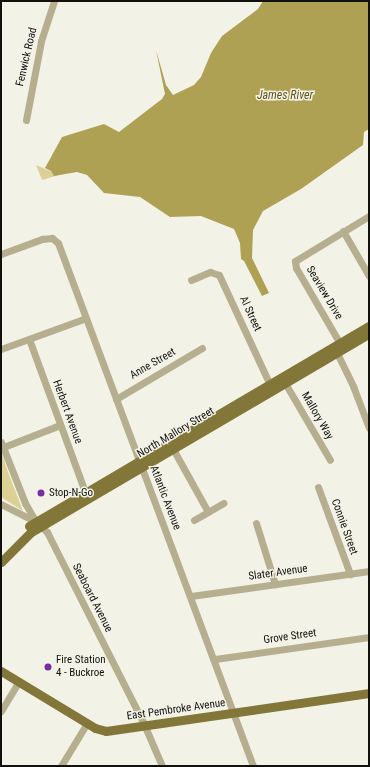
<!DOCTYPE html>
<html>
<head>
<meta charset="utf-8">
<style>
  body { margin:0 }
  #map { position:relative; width:370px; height:767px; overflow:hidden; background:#f3f2e7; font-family:"Roboto Condensed",sans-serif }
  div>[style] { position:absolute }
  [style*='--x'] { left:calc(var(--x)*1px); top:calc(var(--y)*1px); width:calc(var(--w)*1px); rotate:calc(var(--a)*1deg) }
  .green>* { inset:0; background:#dbd194 }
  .water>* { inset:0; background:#afa153 }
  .minor>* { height:7px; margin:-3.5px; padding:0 3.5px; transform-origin:3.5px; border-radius:3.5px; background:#b5af8f }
  .major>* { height:9px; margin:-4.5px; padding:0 4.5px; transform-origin:4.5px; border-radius:4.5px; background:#827738 }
  .dots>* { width:11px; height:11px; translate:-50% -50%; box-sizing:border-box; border:2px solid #f3f2e7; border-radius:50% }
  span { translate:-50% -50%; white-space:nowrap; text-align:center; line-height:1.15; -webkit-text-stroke:3px #f3f2e7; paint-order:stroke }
  .street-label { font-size:11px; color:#12110d }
  .poi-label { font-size:11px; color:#12110d }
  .left { translate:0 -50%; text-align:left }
  .water-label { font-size:12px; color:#60551b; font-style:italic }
  .frame { position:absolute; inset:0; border:2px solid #12110d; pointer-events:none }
</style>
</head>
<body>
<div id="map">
  <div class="green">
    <div style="clip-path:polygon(36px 165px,59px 175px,42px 180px)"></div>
    <div style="clip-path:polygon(2px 454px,8px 472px,23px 511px,1px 497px)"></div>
  </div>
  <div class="water">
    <div style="clip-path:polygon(263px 1px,369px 1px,369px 129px,364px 132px,363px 145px,301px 189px,263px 211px,253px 230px,252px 258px,269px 293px,262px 296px,244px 261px,241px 259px,240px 243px,234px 229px,201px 216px,170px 217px,140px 197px,104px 193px,87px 175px,77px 172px,54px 176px,51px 171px,45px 168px,62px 137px,104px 124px,119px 132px,162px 99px,165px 94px,156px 50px,166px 85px,173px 95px,194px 85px,201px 77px,211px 53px,222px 36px,258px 9px)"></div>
  </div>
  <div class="minor">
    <div style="--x:26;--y:120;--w:80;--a:-79.2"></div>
    <div style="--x:41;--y:41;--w:42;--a:-72"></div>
    <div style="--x:343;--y:231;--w:52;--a:60"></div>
    <div style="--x:1;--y:254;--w:44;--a:-20.1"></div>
    <div style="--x:42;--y:239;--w:10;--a:-6"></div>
    <div style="--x:52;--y:238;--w:8;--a:40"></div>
    <div style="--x:58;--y:243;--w:558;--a:69.55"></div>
    <div style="--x:191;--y:280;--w:21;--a:-23"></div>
    <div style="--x:210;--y:272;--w:9;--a:18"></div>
    <div style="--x:219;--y:275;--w:126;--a:65.1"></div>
    <div style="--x:29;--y:339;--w:163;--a:69.9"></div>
    <div style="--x:342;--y:347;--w:91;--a:-120.2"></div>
    <div style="--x:296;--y:268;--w:7;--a:-98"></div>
    <div style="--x:295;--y:261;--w:87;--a:-31.3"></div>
    <div style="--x:1;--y:349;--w:90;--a:-20"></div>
    <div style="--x:337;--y:353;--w:37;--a:64"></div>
    <div style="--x:353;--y:386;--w:45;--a:69.1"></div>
    <div style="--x:285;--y:383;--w:89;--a:59.7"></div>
    <div style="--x:116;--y:399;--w:100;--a:-30.7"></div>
    <div style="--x:1;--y:442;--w:66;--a:68.5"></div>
    <div style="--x:25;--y:503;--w:22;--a:60"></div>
    <div style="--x:36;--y:522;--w:15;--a:42"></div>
    <div style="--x:47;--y:532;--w:213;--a:63.2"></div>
    <div style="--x:143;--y:722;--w:48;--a:66.6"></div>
    <div style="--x:1;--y:448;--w:63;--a:-21.3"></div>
    <div style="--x:173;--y:449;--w:72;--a:60.9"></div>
    <div style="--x:318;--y:487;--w:93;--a:69.8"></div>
    <div style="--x:1;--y:504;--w:39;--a:27"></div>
    <div style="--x:194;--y:520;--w:34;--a:-30"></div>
    <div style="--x:256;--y:523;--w:64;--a:72.7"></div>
    <div style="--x:191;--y:596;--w:180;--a:-8"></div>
    <div style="--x:215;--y:659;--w:156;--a:-8.1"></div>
    <div style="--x:1;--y:711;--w:35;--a:-59"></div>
    <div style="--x:61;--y:766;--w:50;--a:-58.8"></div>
  </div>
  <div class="major">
    <div style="--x:29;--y:526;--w:394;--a:-30.5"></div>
    <div style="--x:1;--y:562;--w:42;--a:-45"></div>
    <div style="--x:31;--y:532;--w:392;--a:-30.4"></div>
    <div style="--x:1;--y:671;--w:110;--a:31.2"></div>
    <div style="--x:95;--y:728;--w:11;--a:15"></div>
    <div style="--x:106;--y:731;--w:266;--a:-8.2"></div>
  </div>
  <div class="dots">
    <div style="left:41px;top:493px;background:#762fa2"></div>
    <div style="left:48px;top:667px;background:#762fa2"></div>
  </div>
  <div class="street-label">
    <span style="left:27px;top:57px;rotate:-77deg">Fenwick Road</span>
    <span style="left:324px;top:293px;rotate:59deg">Seaview Drive</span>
    <span style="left:250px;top:314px;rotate:65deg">Al Street</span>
    <span style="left:153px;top:364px;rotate:-30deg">Anne Street</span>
    <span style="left:67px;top:412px;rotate:70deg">Herbert Avenue</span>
    <span style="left:317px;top:416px;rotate:60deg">Mallory Way</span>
    <span style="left:176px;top:433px;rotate:-31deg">North Mallory Street</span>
    <span style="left:165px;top:498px;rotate:69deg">Atlantic Avenue</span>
    <span style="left:344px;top:527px;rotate:70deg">Connie Street</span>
    <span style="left:278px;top:573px;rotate:-8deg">Slater Avenue</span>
    <span style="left:92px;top:598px;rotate:63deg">Seaboard Avenue</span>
    <span style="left:290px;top:637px;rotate:-8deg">Grove Street</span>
    <span style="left:176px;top:710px;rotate:-8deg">East Pembroke Avenue</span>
  </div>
  <div class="poi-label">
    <span class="left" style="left:49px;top:493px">Stop-N-Go</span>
    <span class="left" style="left:56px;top:667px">Fire Station<br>4 - Buckroe</span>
  </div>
  <div class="water-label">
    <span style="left:285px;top:96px">James River</span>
  </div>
  <div class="frame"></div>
</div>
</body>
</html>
